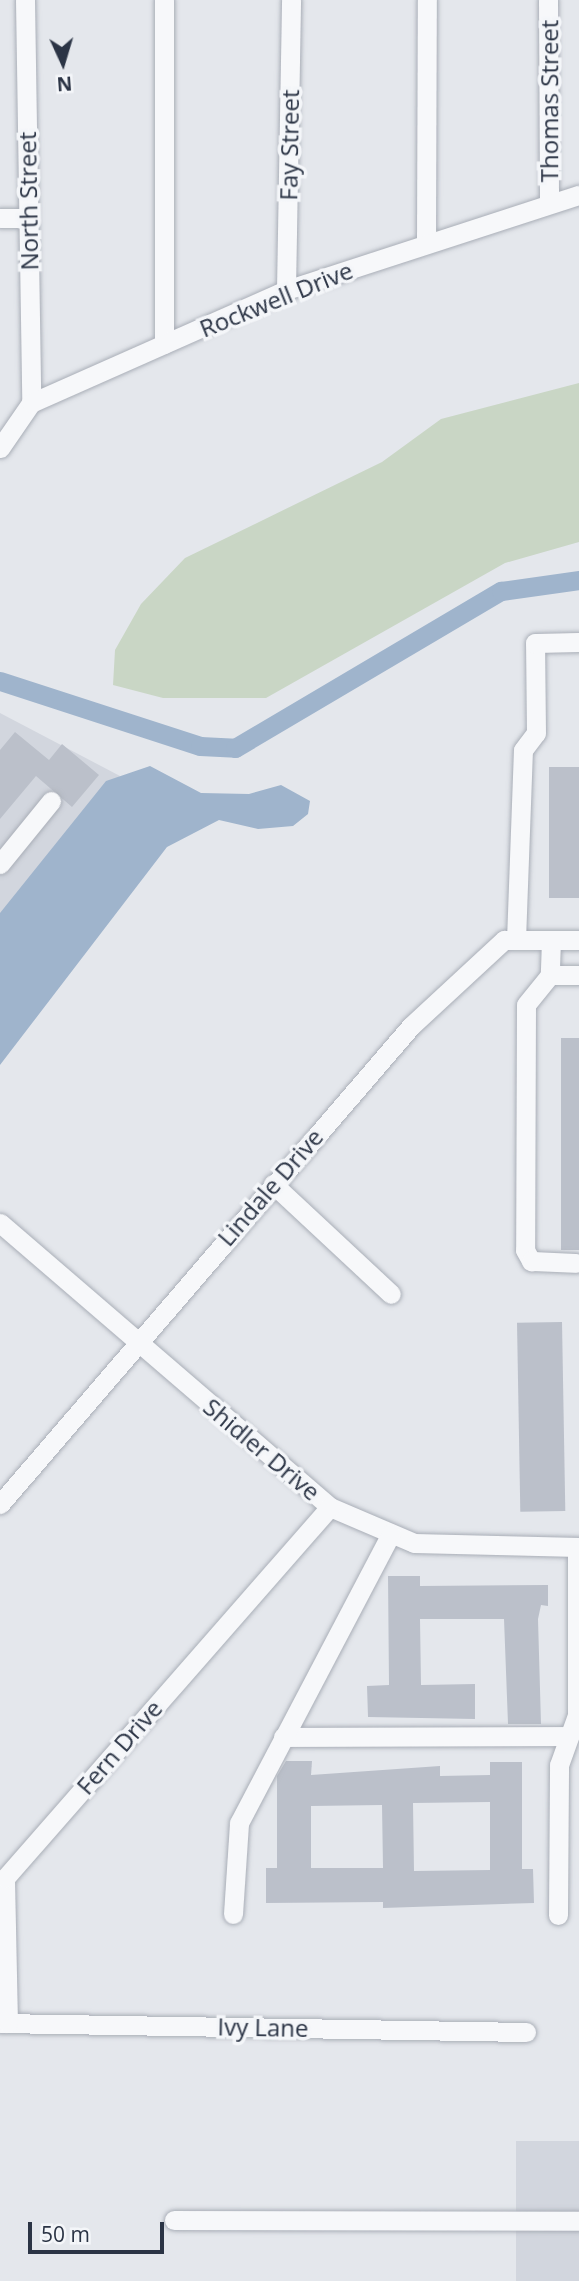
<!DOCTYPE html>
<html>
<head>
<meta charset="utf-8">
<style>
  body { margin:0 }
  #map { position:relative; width:579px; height:2281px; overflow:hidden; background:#e4e7ec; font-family:"Open Sans",sans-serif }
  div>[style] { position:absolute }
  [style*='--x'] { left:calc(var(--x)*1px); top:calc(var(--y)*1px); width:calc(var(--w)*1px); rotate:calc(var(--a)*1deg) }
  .built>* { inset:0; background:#d2d6de; transform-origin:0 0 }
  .green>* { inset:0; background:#c9d6c5 }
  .water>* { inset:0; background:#9fb4cc }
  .canal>* { height:19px; margin:-9.5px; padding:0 9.5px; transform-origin:9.5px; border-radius:9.5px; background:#9fb4cc }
  .building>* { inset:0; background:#bbc0ca; transform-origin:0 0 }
  .roads { filter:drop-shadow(0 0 2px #a9aeb7) drop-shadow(0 0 2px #a9aeb7) }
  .minor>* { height:19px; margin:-9.5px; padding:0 9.5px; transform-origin:9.5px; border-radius:9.5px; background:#f7f8fa }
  span { translate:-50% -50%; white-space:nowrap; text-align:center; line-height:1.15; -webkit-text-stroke:7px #f4f6f9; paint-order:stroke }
  .street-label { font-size:24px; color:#2b3445 }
  .north { position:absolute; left:28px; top:28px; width:70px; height:70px; -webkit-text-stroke:5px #f4f6f9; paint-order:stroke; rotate:176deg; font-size:19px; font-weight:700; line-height:28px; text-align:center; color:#2b3445 }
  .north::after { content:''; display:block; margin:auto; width:24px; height:32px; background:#2b3445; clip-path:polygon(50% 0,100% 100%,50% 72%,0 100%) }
  .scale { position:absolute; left:28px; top:2222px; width:136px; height:32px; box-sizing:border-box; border:4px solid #2b3445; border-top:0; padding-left:9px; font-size:21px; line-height:24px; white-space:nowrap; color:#2b3445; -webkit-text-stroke:5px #f4f6f9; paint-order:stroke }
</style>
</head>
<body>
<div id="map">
  <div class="built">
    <div style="clip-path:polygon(0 713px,120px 776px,0 916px)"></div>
    <div style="left:579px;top:2141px;width:140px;height:63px;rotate:90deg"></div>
  </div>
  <div class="green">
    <div style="clip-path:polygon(579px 383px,579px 542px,505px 563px,266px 698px,163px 698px,113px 685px,115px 650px,141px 604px,185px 558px,382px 462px,441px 419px)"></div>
  </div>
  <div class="water">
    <div style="clip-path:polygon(150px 766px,201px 793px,249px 794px,281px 785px,310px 801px,308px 814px,293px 826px,258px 829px,219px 820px,167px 847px,0 1065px,0 913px,106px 781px)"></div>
  </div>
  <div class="canal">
    <div style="--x:0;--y:681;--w:210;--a:18"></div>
    <div style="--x:200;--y:746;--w:35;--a:3"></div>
    <div style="--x:235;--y:748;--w:309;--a:-30.6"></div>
    <div style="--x:501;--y:591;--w:79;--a:-8"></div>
  </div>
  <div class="building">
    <div style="clip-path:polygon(15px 732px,49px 760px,62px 744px,99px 775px,72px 807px,36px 776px,0 819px,0 750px)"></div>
    <div style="left:579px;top:767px;width:131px;height:30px;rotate:90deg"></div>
    <div style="left:561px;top:1038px;width:18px;height:212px"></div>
    <div style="left:562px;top:1322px;width:189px;height:45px;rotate:89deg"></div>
    <div style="clip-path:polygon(388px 1576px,420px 1576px,420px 1586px,548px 1585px,548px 1606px,541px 1605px,538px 1619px,541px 1724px,508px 1724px,504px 1619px,420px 1619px,421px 1685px,475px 1684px,475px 1719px,368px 1717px,367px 1686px,389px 1685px)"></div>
    <div style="clip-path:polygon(evenodd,286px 1761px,312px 1761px,311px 1775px,440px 1766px,440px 1776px,490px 1775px,490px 1762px,522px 1762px,522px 1869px,533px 1869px,534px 1903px,383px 1908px,383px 1902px,266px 1903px,266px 1868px,277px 1868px,277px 1776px,286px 1761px,490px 1802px,490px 1870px,414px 1871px,413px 1803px,490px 1802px,286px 1761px,382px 1805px,383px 1868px,311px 1868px,311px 1806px,382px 1805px)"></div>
  </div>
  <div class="roads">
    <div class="minor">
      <div style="--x:25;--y:0;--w:403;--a:89.1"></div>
      <div style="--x:548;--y:0;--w:201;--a:89.7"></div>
      <div style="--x:0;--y:218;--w:28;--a:0"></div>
      <div style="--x:426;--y:243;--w:243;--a:-89.8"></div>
      <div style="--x:286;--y:290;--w:290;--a:-89"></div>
      <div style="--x:164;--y:344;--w:344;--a:-90"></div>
      <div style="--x:0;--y:448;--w:55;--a:-55.4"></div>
      <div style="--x:31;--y:403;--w:279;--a:-23.9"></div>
      <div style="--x:286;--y:290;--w:308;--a:-18"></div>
      <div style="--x:0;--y:864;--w:81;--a:-51"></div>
      <div style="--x:516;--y:940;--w:190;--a:-87.9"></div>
      <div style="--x:523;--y:750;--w:21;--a:-53"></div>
      <div style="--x:536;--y:733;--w:90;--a:-90.6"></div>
      <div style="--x:535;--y:643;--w:44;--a:-1.3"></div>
      <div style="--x:551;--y:940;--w:35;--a:92"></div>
      <div style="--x:550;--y:975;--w:38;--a:129"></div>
      <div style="--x:526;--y:1005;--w:245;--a:90.2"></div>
      <div style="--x:525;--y:1250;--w:13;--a:61"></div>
      <div style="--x:531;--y:1261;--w:45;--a:2.5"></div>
      <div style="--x:550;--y:975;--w:29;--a:0"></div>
      <div style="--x:273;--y:1184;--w:161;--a:43"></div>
      <div style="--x:0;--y:1223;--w:435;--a:40.7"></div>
      <div style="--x:330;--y:1507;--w:91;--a:23.2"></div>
      <div style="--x:414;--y:1543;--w:165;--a:1.4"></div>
      <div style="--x:0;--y:1504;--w:630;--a:-49.31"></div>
      <div style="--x:411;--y:1026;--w:127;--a:-42.8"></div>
      <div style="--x:504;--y:940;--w:75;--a:0"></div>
      <div style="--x:283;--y:1737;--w:286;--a:-0.2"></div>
      <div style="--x:233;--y:1914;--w:91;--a:-86.2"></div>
      <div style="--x:239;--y:1823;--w:327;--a:-62.3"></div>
      <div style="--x:558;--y:1915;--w:150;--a:-89.6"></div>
      <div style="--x:559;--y:1765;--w:53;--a:-70.2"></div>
      <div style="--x:577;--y:1715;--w:168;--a:-90"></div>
      <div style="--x:0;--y:2023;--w:526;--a:0.98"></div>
      <div style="--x:8;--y:2023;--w:145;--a:-91.2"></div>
      <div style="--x:5;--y:1878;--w:493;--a:-48.8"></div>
      <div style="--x:174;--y:2220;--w:405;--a:0.1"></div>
    </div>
  </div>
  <div class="street-label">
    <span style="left:549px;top:101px;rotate:-90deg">Thomas Street</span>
    <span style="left:289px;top:145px;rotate:-89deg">Fay Street</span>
    <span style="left:28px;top:201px;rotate:-91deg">North Street</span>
    <span style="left:276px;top:299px;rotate:-22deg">Rockwell Drive</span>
    <span style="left:270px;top:1187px;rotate:-49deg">Lindale Drive</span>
    <span style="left:262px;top:1449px;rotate:40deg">Shidler Drive</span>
    <span style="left:119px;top:1747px;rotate:-49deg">Fern Drive</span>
    <span style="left:263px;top:2027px;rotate:1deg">Ivy Lane</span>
  </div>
  <div class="north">N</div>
  <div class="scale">50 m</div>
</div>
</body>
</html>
